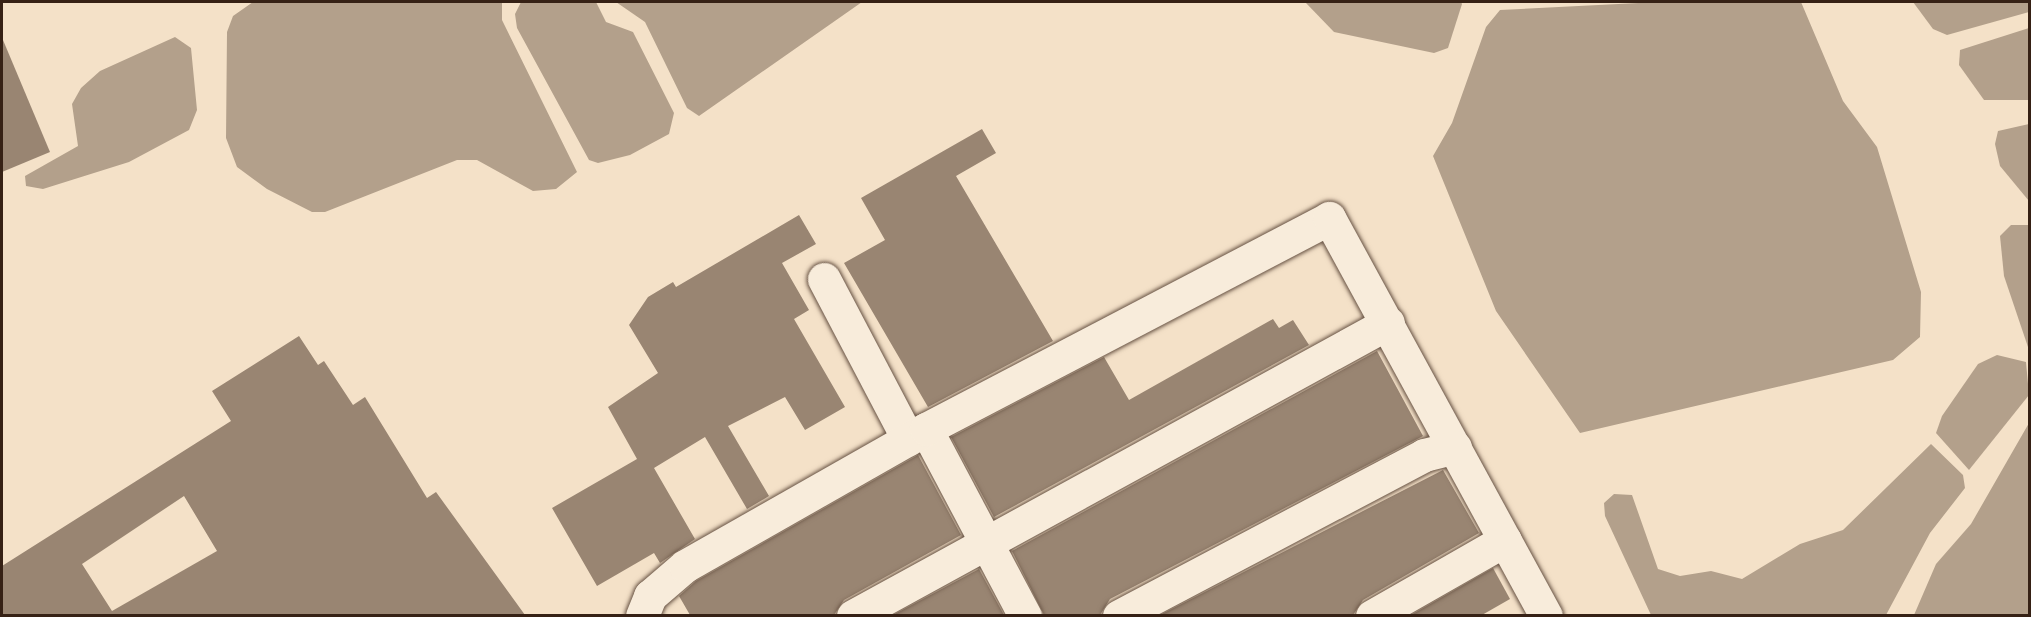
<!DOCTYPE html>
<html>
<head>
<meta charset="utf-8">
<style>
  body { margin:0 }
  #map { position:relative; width:2031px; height:617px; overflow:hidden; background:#f4e1c8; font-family:"Old Standard TT",serif }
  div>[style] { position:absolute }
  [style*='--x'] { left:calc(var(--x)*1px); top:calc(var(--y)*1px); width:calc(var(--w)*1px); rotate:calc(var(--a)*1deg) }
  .water>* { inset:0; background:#b3a08b }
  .building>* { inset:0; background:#998572 }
  .roads { filter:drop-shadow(0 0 2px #665142) drop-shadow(0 0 2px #665142) }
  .minor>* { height:33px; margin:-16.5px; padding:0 16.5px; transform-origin:16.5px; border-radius:16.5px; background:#f8ecdb }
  span { translate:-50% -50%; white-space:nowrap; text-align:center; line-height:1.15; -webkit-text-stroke:5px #f8ecdb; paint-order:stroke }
  .frame { position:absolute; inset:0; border:3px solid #362115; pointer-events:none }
</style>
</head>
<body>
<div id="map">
  <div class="water">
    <div style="clip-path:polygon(253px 2px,502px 2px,502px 20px,577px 172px,556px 189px,533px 191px,477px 160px,457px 160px,325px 212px,312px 212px,267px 189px,237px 167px,226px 138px,227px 32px,233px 16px)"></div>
    <div style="clip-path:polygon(521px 2px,596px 2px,606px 22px,633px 32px,674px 113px,669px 134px,630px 155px,598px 163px,589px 160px,517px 28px,515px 14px)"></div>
    <div style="clip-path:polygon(616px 2px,862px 2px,699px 116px,687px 108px,645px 22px)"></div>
    <div style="clip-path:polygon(1305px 2px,1461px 2px,1462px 4px,1448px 48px,1434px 53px,1334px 32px)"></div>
    <div style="clip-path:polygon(1658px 2px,1801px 2px,1843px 101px,1877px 147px,1921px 292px,1920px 337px,1893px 360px,1580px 433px,1496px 311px,1433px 156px,1452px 123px,1486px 27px,1500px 10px)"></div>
    <div style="clip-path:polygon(1913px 2px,2029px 2px,2029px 12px,1947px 35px,1933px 29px)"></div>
    <div style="clip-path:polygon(2029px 28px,2029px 100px,1984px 100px,1959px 65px,1960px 50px)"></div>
    <div style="clip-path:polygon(175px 37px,191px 48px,197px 110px,189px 130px,129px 162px,43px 189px,26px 186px,25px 176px,78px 146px,72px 104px,81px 88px,100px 71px)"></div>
    <div style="clip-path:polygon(2029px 124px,2030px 124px,2029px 201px,2000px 166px,1995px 144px,1998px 131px)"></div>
    <div style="clip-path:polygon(2011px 225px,2029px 225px,2029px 350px,2004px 276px,2000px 236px)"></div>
    <div style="clip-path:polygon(1997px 355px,2026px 362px,2029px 395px,1969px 470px,1936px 433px,1942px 416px,1978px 364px)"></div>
    <div style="clip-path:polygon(2029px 423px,2029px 615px,1914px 615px,1936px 564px,1971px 524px)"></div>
    <div style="clip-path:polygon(1931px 444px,1963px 475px,1965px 488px,1930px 533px,1886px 615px,1651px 615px,1605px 516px,1604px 503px,1614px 494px,1632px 495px,1658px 569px,1680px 576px,1711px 571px,1742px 579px,1800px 544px,1843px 530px)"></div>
  </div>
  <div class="building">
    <div style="clip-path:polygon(3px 40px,50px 152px,2px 172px,2px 40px)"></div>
    <div style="clip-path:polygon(982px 129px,996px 153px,956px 176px,1053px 341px,928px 407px,844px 263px,885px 240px,861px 198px)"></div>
    <div style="clip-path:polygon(799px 215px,816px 244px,782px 263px,809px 310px,794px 319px,845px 407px,805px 430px,785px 397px,728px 426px,769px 496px,747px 509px,705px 437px,654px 468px,695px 539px,660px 563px,654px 553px,597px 586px,552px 508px,637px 459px,608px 407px,658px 373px,629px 325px,648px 297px,673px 282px,676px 287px)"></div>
    <div style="clip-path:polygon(1273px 319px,1279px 328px,1293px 320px,1309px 345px,994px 517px,951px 437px,1104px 357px,1129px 400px)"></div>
    <div style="clip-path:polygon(evenodd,299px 336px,318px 365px,324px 361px,353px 405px,365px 397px,427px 498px,436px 492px,525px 615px,2px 615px,2px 566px,231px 421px,212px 391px,299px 336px,184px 496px,217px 551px,112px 611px,82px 564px,184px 496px)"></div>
    <div style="clip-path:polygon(1377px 351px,1423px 436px,1110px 599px,1100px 615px,1044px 615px,1012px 551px)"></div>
    <div style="clip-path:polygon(918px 455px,961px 535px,844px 600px,834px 615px,690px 615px,679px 596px,696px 581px)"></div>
    <div style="clip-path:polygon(1443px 470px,1479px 533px,1363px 600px,1353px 615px,1160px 615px)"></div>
    <div style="clip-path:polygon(1493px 568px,1510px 599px,1482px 615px,1411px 615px)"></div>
    <div style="clip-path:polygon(979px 569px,1004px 615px,893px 615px)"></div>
  </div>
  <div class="roads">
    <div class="minor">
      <div style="--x:824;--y:279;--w:181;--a:62.3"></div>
      <div style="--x:926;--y:429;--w:212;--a:62.1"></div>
      <div style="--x:642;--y:616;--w:22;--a:-68"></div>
      <div style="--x:650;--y:596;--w:46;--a:-40.6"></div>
      <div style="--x:685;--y:566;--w:277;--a:-29.6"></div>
      <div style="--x:926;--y:429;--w:455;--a:-27.6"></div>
      <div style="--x:1329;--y:218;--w:453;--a:61.4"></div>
      <div style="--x:853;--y:616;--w:610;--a:-28.71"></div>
      <div style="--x:1119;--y:616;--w:345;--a:-27.8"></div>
      <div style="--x:1424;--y:455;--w:32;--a:-14"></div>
      <div style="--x:1372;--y:616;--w:153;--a:-29.7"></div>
    </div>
  </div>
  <div class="frame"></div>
</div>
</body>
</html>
